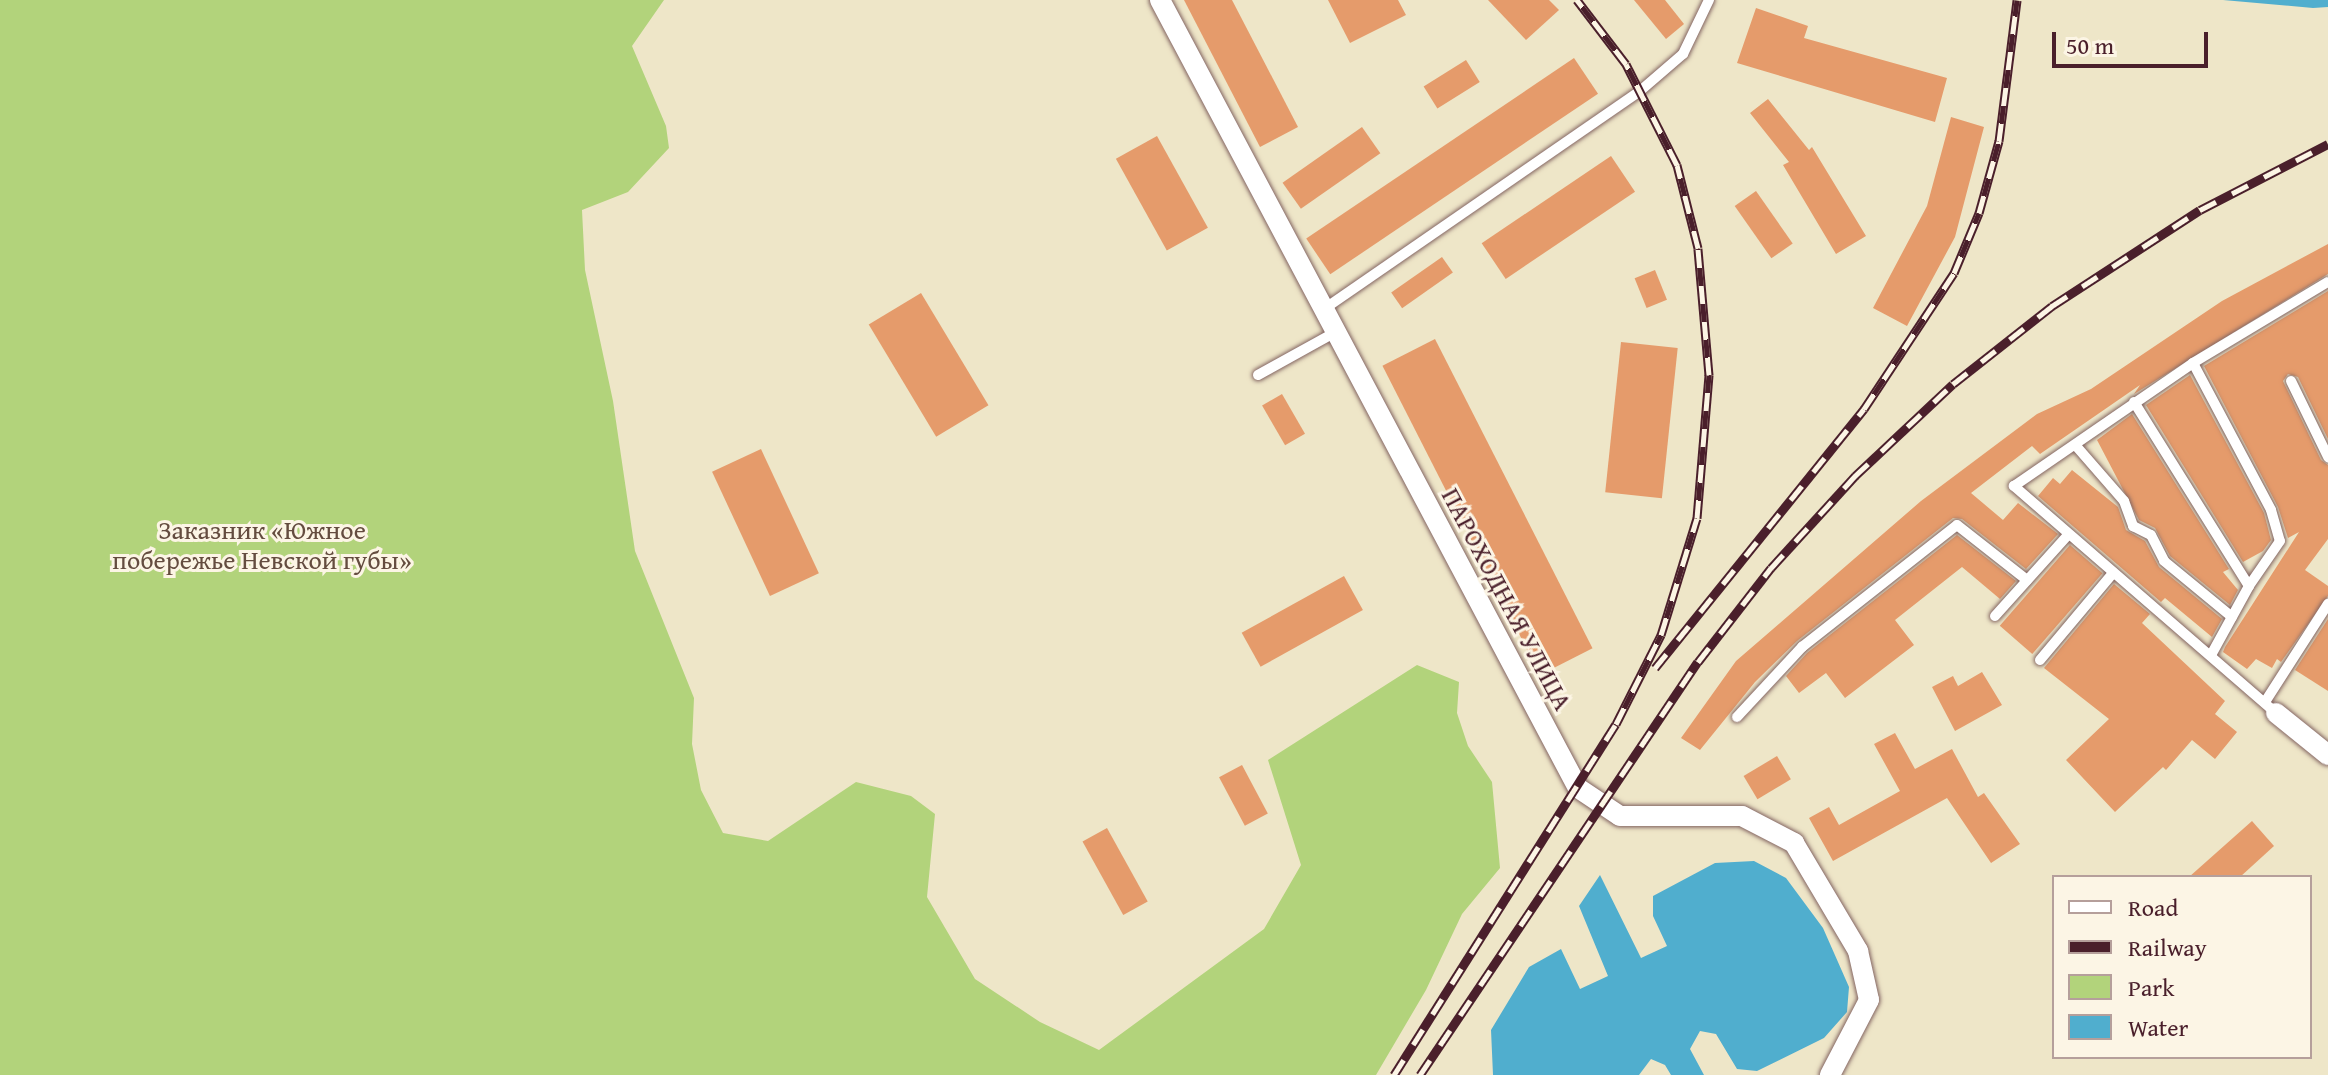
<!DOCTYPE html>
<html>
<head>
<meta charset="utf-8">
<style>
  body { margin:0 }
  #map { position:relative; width:2328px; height:1075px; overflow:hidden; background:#eee6c8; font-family:"Gentium Book Plus",serif }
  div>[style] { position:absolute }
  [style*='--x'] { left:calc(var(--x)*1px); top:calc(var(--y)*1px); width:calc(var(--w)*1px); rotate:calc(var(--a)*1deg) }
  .green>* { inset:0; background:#b2d37b }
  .water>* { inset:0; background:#50aece }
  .building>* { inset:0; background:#e59b6b; transform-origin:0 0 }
  .roads { filter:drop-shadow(0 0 2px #836562) drop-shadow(0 0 2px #836562) }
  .service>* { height:10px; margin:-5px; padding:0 5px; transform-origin:5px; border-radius:5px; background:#fff }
  .minor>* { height:20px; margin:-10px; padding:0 10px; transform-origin:10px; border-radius:10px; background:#fff }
  .rail>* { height:9px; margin-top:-4.5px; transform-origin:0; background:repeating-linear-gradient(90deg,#fcf5e5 0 18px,#4a1f2b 0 36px); box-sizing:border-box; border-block:2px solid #4a1f2b }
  span { translate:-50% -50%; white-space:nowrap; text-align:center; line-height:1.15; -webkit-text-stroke:6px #fcf5e5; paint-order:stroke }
  .park-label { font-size:26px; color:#644c3f }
  .street-label { font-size:26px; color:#4a1f2b }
  .legend { position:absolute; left:2052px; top:875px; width:260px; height:184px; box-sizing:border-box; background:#fcf5e5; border:2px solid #b59f9b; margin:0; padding:10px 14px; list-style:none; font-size:24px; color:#4a1f2b }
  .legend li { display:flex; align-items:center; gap:16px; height:40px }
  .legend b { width:40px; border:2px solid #b59f9b }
  .scale { position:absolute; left:2052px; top:32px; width:156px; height:36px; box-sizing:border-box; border:4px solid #4a1f2b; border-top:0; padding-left:10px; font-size:24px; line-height:28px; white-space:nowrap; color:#4a1f2b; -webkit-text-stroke:6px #fcf5e5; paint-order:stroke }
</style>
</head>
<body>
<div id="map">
  <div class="green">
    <div style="clip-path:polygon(0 0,664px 0,632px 46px,666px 126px,669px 148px,628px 192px,582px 210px,585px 270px,613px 401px,635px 551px,694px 698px,692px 744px,701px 790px,723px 833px,768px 841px,856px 782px,911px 796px,935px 814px,927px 897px,975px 979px,1040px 1022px,1099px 1050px,1264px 929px,1301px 865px,1268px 760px,1417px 665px,1459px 682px,1457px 713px,1468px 746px,1492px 782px,1500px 868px,1462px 914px,1426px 990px,1376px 1075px,0 1075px)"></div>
  </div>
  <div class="water">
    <div style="clip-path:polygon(2223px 0,2328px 0,2328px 7px,2313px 8px)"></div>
    <div style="clip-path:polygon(1754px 861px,1786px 878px,1823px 928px,1849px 987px,1847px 1012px,1824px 1038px,1757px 1071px,1737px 1069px,1716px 1034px,1700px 1031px,1690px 1049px,1704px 1075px,1671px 1075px,1665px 1065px,1651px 1059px,1639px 1075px,1493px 1075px,1491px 1030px,1529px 967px,1561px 949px,1580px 989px,1608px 976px,1579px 906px,1600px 875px,1641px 958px,1667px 946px,1653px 916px,1653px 896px,1715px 863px)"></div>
  </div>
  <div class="building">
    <div style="clip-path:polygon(1184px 0,1232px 0,1298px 127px,1260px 147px)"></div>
    <div style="clip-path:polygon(1328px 0,1398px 0,1406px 15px,1350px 43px)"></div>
    <div style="clip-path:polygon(1488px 0,1549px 0,1559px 10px,1526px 40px)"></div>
    <div style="clip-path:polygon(1634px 0,1665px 0,1684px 24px,1666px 39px)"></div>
    <div style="clip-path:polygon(1756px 8px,1808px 26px,1804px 38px,1947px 78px,1935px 122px,1737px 63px)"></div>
    <div style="left:1574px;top:58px;width:43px;height:323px;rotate:56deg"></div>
    <div style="left:1466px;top:60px;width:26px;height:50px;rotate:58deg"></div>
    <div style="clip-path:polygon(1768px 99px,1809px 150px,1812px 147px,1866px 236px,1836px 254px,1783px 165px,1789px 162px,1750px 113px)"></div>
    <div style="clip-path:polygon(1951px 117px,1984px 127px,1955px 237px,1907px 326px,1873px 308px,1927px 206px)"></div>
    <div style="left:1362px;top:127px;width:32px;height:97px;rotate:55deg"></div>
    <div style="left:1157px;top:136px;width:105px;height:47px;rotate:61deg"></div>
    <div style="left:1611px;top:156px;width:43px;height:156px;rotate:56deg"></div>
    <div style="left:1756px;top:191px;width:64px;height:26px;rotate:55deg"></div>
    <div style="clip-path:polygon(2328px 244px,2328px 274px,2134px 394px,2140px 385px,2040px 454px,2032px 446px,1971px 493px,2003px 520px,2018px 503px,2058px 534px,2026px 569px,1962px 519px,1953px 518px,1797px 641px,1755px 682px,1700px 750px,1681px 738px,1736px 661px,1921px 501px,2037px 414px,2091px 389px,2222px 301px)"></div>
    <div style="left:1442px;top:257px;width:19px;height:62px;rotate:55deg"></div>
    <div style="left:1655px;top:270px;width:32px;height:22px;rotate:68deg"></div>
    <div style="clip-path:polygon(2328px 291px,2328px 439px,2298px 377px,2288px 374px,2283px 381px,2321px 460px,2328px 465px,2328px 539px,2305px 570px,2328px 586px,2328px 596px,2281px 662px,2277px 659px,2272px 668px,2256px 659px,2247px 669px,2223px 652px,2225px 647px,2299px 532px,2288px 538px,2278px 507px,2204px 366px)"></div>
    <div style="left:921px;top:293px;width:131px;height:61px;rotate:59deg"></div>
    <div style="left:1435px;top:339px;width:347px;height:59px;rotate:63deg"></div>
    <div style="left:1621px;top:342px;width:57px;height:151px;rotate:6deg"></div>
    <div style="clip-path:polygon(2190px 375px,2264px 513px,2271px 540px,2263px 551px,2243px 562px,2146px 405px)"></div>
    <div style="left:1282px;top:394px;width:46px;height:23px;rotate:60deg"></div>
    <div style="clip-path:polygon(2132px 414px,2229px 569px,2223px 572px,2238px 590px,2230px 605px,2170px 556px,2155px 528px,2139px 520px,2097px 440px)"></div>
    <div style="left:761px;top:449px;width:137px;height:54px;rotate:65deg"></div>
    <div style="clip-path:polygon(2072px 470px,2118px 507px,2126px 530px,2145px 541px,2159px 567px,2222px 619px,2212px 637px,2165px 598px,2161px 602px,2038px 496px,2053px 478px,2060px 484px)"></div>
    <div style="clip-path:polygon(1957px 535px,2016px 581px,2000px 599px,1962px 567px,1895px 620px,1914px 645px,1845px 698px,1826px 673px,1799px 693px,1786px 676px,1807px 653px)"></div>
    <div style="left:2070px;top:545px;width:43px;height:107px;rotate:41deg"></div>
    <div style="left:1344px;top:576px;width:39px;height:117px;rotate:61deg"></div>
    <div style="clip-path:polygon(2114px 584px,2150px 614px,2142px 623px,2225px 701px,2215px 714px,2237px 732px,2215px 759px,2192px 740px,2166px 770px,2163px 767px,2115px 812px,2066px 760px,2109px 719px,2044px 668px)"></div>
    <div style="clip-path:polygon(2328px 619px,2328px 691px,2295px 670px)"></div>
    <div style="clip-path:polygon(1982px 672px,2002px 705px,1955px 731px,1932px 687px,1953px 676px,1958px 686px)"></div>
    <div style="clip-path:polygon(1895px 733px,1915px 769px,1952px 749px,1978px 797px,1984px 793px,2020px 844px,1991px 863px,1947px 798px,1833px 861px,1809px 818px,1829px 807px,1839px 825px,1900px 791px,1874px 744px)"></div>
    <div style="left:1777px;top:756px;width:27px;height:39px;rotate:59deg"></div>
    <div style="left:1242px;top:765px;width:55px;height:26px;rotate:62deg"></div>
    <div style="clip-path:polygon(2252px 821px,2274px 846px,2240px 877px,2189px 877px)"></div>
    <div style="left:1107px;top:828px;width:84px;height:28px;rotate:61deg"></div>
  </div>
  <div class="roads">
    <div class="service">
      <div style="--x:1324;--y:309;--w:384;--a:-34.6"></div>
      <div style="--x:1640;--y:91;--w:57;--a:-40.7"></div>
      <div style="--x:1683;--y:54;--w:60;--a:-64.3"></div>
      <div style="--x:2193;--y:363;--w:166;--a:62"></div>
      <div style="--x:2271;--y:510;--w:32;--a:74"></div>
      <div style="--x:2280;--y:541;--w:55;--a:124.6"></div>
      <div style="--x:1258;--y:375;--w:89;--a:-28.9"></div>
      <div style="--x:2291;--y:381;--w:85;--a:64"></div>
      <div style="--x:2134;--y:402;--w:217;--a:58"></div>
      <div style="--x:2249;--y:586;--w:79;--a:118.8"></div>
      <div style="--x:2077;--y:447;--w:72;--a:49"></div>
      <div style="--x:2124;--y:501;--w:27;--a:70"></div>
      <div style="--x:2133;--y:526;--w:20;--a:27"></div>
      <div style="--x:2151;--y:535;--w:29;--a:63"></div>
      <div style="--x:2164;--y:561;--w:88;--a:39.5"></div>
      <div style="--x:1995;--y:616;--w:109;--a:-48"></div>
      <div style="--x:2040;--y:660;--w:114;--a:-50"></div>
      <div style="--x:2265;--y:702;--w:117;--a:-57.3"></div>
      <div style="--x:2276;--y:713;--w:347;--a:-139.1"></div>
      <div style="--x:2014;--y:486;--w:217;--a:-34.5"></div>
      <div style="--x:2193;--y:363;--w:157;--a:-31"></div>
      <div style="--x:1737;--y:717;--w:96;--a:-47.1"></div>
      <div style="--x:1802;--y:647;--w:197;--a:-38.2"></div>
      <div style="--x:1957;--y:525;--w:89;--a:38.2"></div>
    </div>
    <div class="minor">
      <div style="--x:1160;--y:0;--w:892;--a:62.06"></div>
      <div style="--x:1578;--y:788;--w:50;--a:33.7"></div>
      <div style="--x:1620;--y:816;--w:122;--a:0"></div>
      <div style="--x:1742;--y:816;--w:59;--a:27.4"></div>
      <div style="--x:1794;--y:843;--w:126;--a:59.3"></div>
      <div style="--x:1858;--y:951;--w:50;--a:77.3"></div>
      <div style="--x:1869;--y:1000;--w:85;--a:117.5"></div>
      <div style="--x:2276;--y:713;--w:67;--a:38.9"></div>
    </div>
  </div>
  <div class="rail">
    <div style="--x:1655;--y:668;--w:333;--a:-51.1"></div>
    <div style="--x:1864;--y:409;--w:163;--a:-56.5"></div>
    <div style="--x:1954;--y:273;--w:65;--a:-67.4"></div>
    <div style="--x:1979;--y:213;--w:75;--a:-74.5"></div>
    <div style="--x:1999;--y:141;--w:142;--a:-82.7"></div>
    <div style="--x:1394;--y:1075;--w:415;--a:-57.7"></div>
    <div style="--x:1616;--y:724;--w:100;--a:-63.2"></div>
    <div style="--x:1661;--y:635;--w:122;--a:-72.9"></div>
    <div style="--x:1697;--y:518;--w:144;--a:-85.2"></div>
    <div style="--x:1709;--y:375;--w:127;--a:-95"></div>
    <div style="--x:1698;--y:248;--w:86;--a:-104.2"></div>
    <div style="--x:1677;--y:165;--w:113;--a:-116.8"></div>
    <div style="--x:1626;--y:64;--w:81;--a:-127.4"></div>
    <div style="--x:1420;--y:1075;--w:498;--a:-56.1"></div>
    <div style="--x:1698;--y:662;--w:119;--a:-52.2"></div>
    <div style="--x:1771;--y:568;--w:125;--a:-47.6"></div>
    <div style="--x:1855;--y:476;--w:134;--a:-43.2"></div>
    <div style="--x:1953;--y:384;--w:126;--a:-38.2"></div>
    <div style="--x:2052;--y:306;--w:176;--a:-33"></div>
    <div style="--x:2200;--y:210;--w:144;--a:-27.3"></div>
  </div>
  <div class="park-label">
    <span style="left:262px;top:545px">Заказник «Южное<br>побережье Невской губы»</span>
  </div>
  <div class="street-label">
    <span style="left:1507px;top:599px;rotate:62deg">ПАРОХОДНАЯ УЛИЦА</span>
  </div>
  <ul class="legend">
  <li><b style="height:10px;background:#fff"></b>Road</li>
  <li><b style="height:10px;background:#4a1f2b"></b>Railway</li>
  <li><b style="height:22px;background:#b2d37b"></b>Park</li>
  <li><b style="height:22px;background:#50aece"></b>Water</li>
  </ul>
  <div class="scale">50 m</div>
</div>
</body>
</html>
